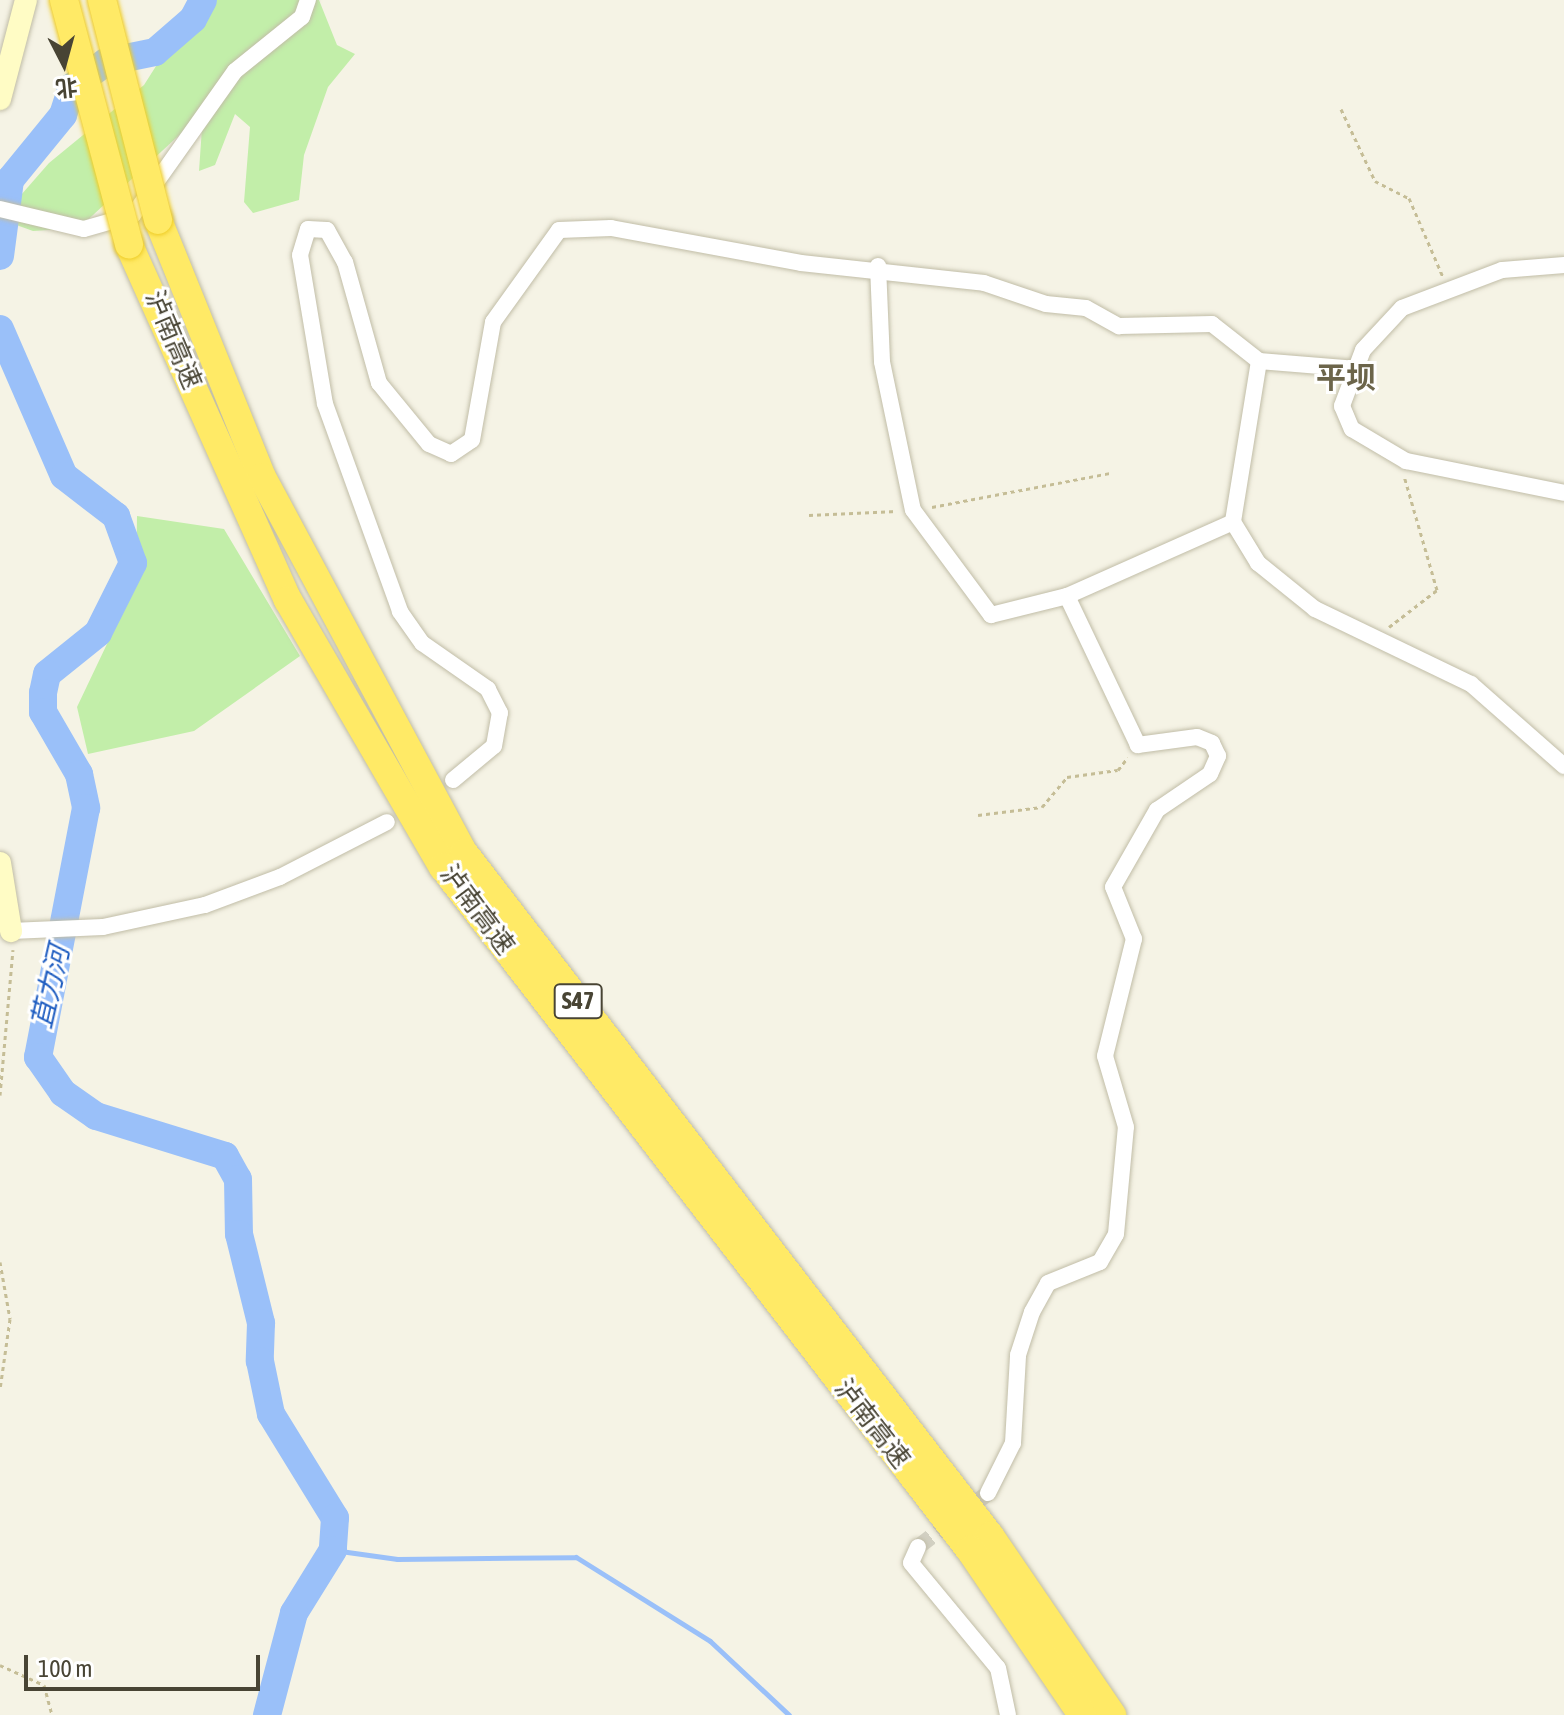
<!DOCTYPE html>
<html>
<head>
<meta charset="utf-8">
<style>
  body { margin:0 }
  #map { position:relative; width:1564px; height:1715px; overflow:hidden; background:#f5f3e5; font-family:"Asap Condensed","Noto Sans SC",sans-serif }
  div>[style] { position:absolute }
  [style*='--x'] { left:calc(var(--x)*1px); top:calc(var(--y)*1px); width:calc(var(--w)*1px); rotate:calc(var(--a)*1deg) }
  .green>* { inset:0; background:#c2eea9 }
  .stream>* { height:5px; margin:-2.5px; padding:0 2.5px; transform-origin:2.5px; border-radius:2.5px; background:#9ac0f9 }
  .river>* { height:28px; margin:-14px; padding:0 14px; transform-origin:14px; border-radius:14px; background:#9ac0f9 }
  .street-tunnel>* { height:16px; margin-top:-8px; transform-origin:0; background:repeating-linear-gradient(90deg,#d2d0c2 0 16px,transparent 0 24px) }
  .path>* { height:3px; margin-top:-1.5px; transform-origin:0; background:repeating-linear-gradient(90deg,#c5bd96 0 4px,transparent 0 8px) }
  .roads { filter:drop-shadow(0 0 2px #c1bda7) drop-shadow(0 0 2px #c1bda7) }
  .street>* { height:16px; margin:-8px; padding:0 8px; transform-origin:8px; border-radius:8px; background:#fff }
  .secondary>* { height:22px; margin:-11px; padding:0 11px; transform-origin:11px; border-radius:11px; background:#fffcc5 }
  .highway>* { height:28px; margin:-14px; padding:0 14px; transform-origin:14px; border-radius:14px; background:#ffea66 }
  .bridges { filter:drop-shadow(0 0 2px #efcc25) drop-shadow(0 0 2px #efcc25) }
  .highway-bridge>* { height:28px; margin:-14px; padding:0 14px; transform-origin:14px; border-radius:14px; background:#ffea66 }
  span { translate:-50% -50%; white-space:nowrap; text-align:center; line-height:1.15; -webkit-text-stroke:6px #fff; paint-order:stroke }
  .shield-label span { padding:2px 6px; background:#fff; border:2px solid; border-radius:6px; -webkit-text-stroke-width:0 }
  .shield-label { font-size:24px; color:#484434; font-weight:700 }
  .street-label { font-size:26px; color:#484434 }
  .water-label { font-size:28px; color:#205ec1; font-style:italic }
  .quarter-label { font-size:30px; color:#6c654a; font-weight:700 }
  .north { position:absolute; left:24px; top:24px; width:80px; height:80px; -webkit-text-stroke:6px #fff; paint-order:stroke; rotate:174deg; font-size:22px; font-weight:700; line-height:32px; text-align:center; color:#484434 }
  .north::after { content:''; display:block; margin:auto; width:28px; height:36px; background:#484434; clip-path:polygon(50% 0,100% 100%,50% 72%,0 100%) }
  .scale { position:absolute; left:24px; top:1655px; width:236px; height:36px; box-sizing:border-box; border:4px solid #484434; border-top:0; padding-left:10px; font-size:24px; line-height:28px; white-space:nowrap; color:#484434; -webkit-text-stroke:6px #fff; paint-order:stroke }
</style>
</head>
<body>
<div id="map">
  <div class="green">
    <div style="clip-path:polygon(198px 0,319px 0,337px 45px,355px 54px,328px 87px,304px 155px,299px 200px,253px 213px,244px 202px,250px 127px,235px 114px,215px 165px,199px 171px,203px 113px,79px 228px,33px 231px,0 219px,49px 163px,144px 85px)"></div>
    <div style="clip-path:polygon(137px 516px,224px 529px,300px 656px,194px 731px,88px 754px,77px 707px,136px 583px)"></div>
  </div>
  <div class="stream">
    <div style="--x:333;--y:1550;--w:65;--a:8"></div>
    <div style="--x:397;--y:1559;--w:179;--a:-0.6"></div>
    <div style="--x:576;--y:1557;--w:158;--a:32.1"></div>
    <div style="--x:710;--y:1641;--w:108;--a:43.1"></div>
  </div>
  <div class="river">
    <div style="--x:0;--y:256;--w:77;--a:-82.5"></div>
    <div style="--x:10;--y:180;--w:84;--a:-50.8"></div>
    <div style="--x:63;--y:115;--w:29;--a:-72"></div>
    <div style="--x:72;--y:87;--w:42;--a:-36.3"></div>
    <div style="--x:106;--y:62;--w:50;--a:-11.5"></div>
    <div style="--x:155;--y:52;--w:50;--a:-41"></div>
    <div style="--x:193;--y:19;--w:21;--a:-62"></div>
    <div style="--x:0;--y:329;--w:160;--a:66.5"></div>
    <div style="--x:64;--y:476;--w:66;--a:37.6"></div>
    <div style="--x:116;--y:516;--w:50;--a:70.1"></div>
    <div style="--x:133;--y:563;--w:78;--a:116.6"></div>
    <div style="--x:98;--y:633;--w:65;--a:141.2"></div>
    <div style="--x:47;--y:674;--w:19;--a:102"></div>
    <div style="--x:43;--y:693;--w:19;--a:90"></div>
    <div style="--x:43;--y:712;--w:72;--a:59.9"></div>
    <div style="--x:79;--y:774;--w:35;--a:78"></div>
    <div style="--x:86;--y:808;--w:254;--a:100.9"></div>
    <div style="--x:38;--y:1057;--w:44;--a:55.2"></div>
    <div style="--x:63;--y:1093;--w:40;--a:34.9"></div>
    <div style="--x:96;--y:1116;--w:135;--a:17.2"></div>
    <div style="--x:225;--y:1156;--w:26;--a:61"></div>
    <div style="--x:238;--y:1179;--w:55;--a:89"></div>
    <div style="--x:239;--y:1234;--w:92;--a:76.1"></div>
    <div style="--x:261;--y:1323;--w:38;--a:92"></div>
    <div style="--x:260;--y:1361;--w:54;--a:78.3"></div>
    <div style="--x:271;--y:1414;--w:122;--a:58.4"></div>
    <div style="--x:335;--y:1518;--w:32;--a:94"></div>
    <div style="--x:333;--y:1550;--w:74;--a:121.8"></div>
    <div style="--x:294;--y:1613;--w:106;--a:104.8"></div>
  </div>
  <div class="street-tunnel">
    <div style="--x:918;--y:1547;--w:88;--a:-37.6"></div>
  </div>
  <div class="path">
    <div style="--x:1341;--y:109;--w:80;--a:64.7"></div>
    <div style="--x:1375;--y:181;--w:38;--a:27"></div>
    <div style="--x:1409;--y:198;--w:86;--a:66.7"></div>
    <div style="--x:932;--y:507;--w:182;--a:-10.8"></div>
    <div style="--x:809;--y:515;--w:88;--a:-2.6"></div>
    <div style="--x:1389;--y:627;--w:61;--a:-37.6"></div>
    <div style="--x:1437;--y:590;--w:119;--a:-106.1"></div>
    <div style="--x:978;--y:815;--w:64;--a:-7.1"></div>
    <div style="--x:1042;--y:807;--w:39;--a:-50"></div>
    <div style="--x:1067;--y:777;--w:51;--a:-7.8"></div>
    <div style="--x:1118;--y:770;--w:16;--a:-52"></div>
    <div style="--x:0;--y:1095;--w:146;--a:-84.9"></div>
    <div style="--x:0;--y:1262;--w:58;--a:80"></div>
    <div style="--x:10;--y:1319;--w:71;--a:98.1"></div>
    <div style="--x:0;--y:1665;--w:48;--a:24.4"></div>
    <div style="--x:44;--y:1685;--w:31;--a:75"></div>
  </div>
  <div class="roads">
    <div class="street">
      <div style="--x:0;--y:209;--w:86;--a:13.4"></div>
      <div style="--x:84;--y:229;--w:51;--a:-15.9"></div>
      <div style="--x:133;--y:215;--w:176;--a:-54.7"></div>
      <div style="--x:235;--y:71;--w:86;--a:-38.9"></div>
      <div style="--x:302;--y:17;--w:18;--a:-71"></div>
      <div style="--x:1564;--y:265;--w:62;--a:175.4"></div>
      <div style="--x:1502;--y:270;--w:107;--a:159.2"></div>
      <div style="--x:1402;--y:308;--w:57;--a:132.9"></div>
      <div style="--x:1363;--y:350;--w:60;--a:110.6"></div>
      <div style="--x:1342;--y:406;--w:25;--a:67"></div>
      <div style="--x:1352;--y:429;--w:63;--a:30.7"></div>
      <div style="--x:1406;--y:461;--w:161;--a:11.4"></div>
      <div style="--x:878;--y:266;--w:96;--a:87.6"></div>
      <div style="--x:882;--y:362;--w:151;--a:78.2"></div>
      <div style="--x:913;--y:510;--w:131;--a:53.4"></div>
      <div style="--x:991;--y:615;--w:78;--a:-14"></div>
      <div style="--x:1067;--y:596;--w:182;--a:-24"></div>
      <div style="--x:1259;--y:361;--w:163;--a:99.2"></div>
      <div style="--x:1233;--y:522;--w:48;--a:58.6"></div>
      <div style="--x:1258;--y:563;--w:73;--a:38.9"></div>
      <div style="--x:1315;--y:609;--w:173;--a:25.7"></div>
      <div style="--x:1471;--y:684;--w:124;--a:41.4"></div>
      <div style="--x:453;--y:780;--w:53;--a:-39.7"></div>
      <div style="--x:494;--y:746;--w:34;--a:-80"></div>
      <div style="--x:500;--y:713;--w:27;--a:-117"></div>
      <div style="--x:488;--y:689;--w:80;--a:-145.1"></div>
      <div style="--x:422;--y:643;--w:39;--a:-125"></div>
      <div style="--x:400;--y:611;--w:220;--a:-109.9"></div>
      <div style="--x:325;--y:404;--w:151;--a:-99.5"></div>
      <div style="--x:300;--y:255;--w:27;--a:-73"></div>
      <div style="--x:308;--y:229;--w:19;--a:3"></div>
      <div style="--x:327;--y:230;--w:37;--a:61"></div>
      <div style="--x:345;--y:262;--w:126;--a:74.3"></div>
      <div style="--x:379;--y:383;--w:79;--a:50.7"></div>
      <div style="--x:429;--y:444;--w:24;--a:24"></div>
      <div style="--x:451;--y:454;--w:25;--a:-34"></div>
      <div style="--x:472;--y:440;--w:120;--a:-79.9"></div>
      <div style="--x:493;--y:322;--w:113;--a:-54.3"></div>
      <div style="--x:559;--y:230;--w:52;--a:-2.2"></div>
      <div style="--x:611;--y:228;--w:193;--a:10.4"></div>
      <div style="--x:801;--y:263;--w:184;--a:6.2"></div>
      <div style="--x:984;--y:283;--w:65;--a:18.7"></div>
      <div style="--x:1046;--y:304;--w:40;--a:5.7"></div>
      <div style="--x:1086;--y:308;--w:38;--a:29"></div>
      <div style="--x:1119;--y:326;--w:93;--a:-1.2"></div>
      <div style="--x:1212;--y:324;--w:60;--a:38.2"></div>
      <div style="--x:1259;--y:361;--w:98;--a:4.7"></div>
      <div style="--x:11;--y:931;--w:92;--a:-2.5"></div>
      <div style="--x:103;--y:927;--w:104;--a:-12.2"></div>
      <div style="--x:205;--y:905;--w:80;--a:-20.5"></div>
      <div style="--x:280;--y:877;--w:120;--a:-27.2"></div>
      <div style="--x:988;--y:1493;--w:56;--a:-63.4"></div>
      <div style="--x:1013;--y:1443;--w:88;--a:-86.7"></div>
      <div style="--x:1018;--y:1355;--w:45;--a:-72"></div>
      <div style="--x:1032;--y:1312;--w:33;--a:-61"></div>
      <div style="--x:1048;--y:1283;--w:56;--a:-22"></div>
      <div style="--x:1100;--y:1262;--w:32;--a:-60"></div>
      <div style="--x:1116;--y:1234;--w:107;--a:-84.7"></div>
      <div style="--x:1126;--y:1127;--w:74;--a:-106.5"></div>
      <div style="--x:1105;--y:1056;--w:121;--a:-76.1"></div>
      <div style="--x:1134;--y:939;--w:56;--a:-112"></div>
      <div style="--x:1113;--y:887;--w:89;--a:-60.3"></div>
      <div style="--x:1157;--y:810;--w:64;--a:-34.2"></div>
      <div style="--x:1210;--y:774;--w:20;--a:-66"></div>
      <div style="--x:1218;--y:756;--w:14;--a:-115"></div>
      <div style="--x:1212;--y:743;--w:16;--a:-158"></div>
      <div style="--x:1197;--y:737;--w:60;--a:172.3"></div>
      <div style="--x:1138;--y:745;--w:165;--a:-115.5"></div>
      <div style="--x:918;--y:1547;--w:17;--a:114"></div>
      <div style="--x:911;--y:1563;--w:136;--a:50.4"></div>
      <div style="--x:998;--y:1668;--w:48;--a:78"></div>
    </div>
    <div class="secondary">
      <div style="--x:0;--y:99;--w:102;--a:-75.3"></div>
      <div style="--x:0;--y:863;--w:69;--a:80.8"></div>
    </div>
    <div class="highway">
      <div style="--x:158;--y:220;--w:277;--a:68"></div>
      <div style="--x:262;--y:477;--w:427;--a:61.8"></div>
      <div style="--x:464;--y:853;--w:862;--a:52.4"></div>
      <div style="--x:990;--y:1536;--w:217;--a:55.7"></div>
      <div style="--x:129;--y:245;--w:389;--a:65.9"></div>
      <div style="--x:288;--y:600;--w:309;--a:59.9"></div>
      <div style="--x:443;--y:867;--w:863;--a:52.35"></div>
      <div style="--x:970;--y:1550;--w:199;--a:55.8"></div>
    </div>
  </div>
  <div class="bridges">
    <div class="highway-bridge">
      <div style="--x:64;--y:0;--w:253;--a:75.1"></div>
      <div style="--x:102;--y:0;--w:227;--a:75.7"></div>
    </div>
  </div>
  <div class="shield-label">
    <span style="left:578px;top:1001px">S47</span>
  </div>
  <div class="street-label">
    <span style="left:173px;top:340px;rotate:67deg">泸南高速</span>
    <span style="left:477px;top:910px;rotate:53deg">泸南高速</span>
    <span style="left:872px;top:1424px;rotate:52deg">泸南高速</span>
  </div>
  <div class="water-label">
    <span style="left:50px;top:987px;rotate:-77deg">苴力河</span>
  </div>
  <div class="quarter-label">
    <span style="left:1346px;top:377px">平坝</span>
  </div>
  <div class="north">北</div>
  <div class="scale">100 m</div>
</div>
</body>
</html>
